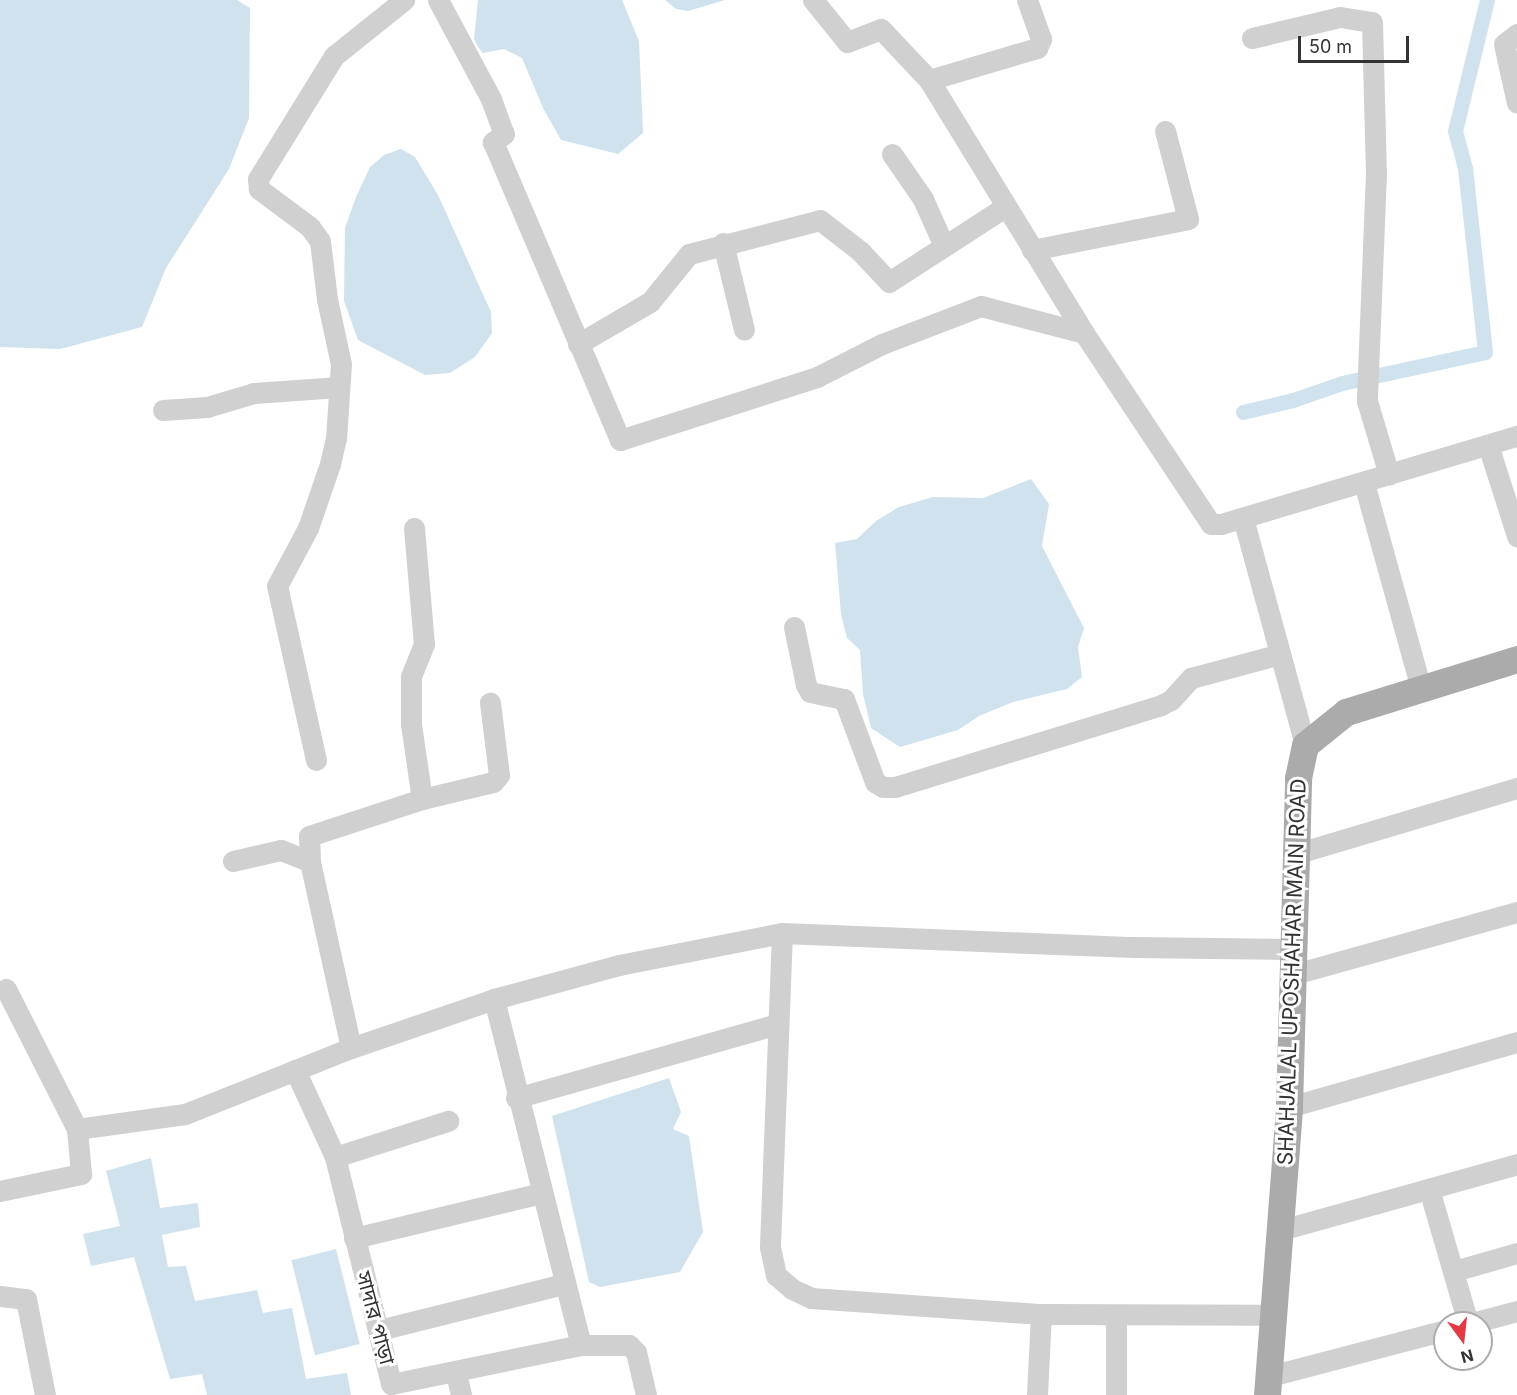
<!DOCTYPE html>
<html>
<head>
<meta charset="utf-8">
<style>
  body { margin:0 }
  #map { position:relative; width:1517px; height:1395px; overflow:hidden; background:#fff; font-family:Inter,"Noto Sans Bengali",sans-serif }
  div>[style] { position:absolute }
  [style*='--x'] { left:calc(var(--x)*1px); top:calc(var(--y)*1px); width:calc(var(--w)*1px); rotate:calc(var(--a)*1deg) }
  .water>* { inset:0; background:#cfe2ee; transform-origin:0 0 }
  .canal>* { height:15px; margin:-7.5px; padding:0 7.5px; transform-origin:7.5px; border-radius:7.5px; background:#cfe2ee }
  .minor>* { height:21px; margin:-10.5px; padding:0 10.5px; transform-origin:10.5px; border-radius:10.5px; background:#d0d0d0 }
  .major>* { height:27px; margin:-13.5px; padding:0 13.5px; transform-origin:13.5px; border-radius:13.5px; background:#ababab }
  span { translate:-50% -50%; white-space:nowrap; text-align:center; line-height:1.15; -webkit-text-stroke:6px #fff; paint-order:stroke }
  .street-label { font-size:21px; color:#333 }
  .north { position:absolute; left:1433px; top:1311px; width:60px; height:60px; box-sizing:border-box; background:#fff; border:2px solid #adadad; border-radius:50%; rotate:165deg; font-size:16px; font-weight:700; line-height:24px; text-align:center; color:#333 }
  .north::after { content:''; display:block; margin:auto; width:21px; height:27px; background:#e63946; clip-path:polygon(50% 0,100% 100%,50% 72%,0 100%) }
  .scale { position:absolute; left:1298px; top:36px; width:111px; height:27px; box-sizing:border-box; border:3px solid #333; border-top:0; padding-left:8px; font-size:18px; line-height:21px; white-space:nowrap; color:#333; -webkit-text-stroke:4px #fff; paint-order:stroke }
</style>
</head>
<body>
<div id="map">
  <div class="water">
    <div style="clip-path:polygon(0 0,237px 0,250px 8px,249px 118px,229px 169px,166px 268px,142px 327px,60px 349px,0 347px)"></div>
    <div style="clip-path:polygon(478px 0,622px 0,639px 41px,643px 133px,618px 154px,561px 140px,543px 108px,522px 58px,504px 49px,483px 53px,478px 47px,474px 39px)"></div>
    <div style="clip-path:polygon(665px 0,725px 0,688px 11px,676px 9px)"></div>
    <div style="clip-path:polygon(401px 149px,415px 157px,438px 195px,491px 312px,492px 333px,475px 357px,450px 373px,425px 375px,358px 340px,344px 301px,345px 228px,356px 197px,370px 167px,384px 155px)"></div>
    <div style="clip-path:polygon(1031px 479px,1049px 504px,1042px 546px,1084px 628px,1078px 647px,1082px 677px,1067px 689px,1013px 702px,979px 716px,958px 730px,900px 747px,871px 728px,863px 694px,860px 650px,847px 638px,841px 614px,835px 543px,857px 539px,876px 521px,899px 507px,933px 497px,983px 498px)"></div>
    <div style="clip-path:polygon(669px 1078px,681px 1112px,673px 1129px,689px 1136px,703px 1232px,680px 1272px,600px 1287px,589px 1282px,552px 1116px)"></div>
    <div style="clip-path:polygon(151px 1158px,160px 1208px,198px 1203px,200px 1227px,162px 1235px,168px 1267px,186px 1266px,195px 1301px,257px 1290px,263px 1313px,292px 1308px,306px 1379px,347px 1373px,351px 1395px,207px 1395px,202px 1374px,170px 1379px,134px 1257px,91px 1266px,83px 1234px,120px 1226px,106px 1171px)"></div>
    <div style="left:336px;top:1249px;width:98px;height:46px;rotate:76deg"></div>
  </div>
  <div class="canal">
    <div style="--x:1243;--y:412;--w:51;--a:-13.5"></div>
    <div style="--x:1293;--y:400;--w:52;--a:-19.1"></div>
    <div style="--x:1342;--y:383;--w:146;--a:-12.2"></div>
    <div style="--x:1485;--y:352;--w:185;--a:-96.2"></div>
    <div style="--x:1465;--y:168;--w:38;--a:-105"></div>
    <div style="--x:1455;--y:131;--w:135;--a:-76.3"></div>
  </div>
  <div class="minor">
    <div style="--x:438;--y:0;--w:112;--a:61.8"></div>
    <div style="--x:491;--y:99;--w:37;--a:70"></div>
    <div style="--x:504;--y:134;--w:14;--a:144"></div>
    <div style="--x:493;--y:142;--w:324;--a:66.9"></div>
    <div style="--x:620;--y:440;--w:207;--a:-17.7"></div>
    <div style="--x:817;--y:377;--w:73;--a:-26.9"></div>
    <div style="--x:882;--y:344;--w:106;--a:-21"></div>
    <div style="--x:981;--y:306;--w:106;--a:14.7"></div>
    <div style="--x:813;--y:0;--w:54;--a:51"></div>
    <div style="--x:847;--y:42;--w:36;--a:-21"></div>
    <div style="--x:881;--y:29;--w:70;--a:46.7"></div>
    <div style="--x:929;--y:80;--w:297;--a:58.5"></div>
    <div style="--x:1084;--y:333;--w:229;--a:56.4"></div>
    <div style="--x:1211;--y:524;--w:10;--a:0"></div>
    <div style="--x:1221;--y:524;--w:309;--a:-16.6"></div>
    <div style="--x:1517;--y:34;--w:16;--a:142"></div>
    <div style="--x:1504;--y:44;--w:60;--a:77.6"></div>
    <div style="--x:1252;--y:38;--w:90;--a:-13.4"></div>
    <div style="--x:1340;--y:17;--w:32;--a:9"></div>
    <div style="--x:1372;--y:22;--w:151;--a:88.5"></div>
    <div style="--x:1376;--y:173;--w:228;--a:92.3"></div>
    <div style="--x:1367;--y:401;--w:77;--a:73.4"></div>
    <div style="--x:929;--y:80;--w:113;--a:-16.5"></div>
    <div style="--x:1037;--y:48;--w:10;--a:-66"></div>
    <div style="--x:1041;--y:39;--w:41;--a:-109.7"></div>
    <div style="--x:892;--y:154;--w:55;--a:55.4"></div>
    <div style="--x:923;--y:199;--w:51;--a:65.9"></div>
    <div style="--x:723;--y:243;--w:89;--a:76.4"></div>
    <div style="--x:1032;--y:250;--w:159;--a:-11.2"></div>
    <div style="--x:1188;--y:219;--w:91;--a:-104.6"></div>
    <div style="--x:578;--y:344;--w:83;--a:-30.3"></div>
    <div style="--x:650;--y:302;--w:62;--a:-50.9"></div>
    <div style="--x:689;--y:254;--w:135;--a:-14.5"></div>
    <div style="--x:820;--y:220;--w:51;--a:37.8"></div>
    <div style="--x:860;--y:251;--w:42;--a:46.9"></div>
    <div style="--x:889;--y:282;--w:138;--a:-32.9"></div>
    <div style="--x:163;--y:410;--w:44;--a:-3.9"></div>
    <div style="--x:207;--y:407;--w:49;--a:-16.6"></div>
    <div style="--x:254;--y:393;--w:85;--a:-4"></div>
    <div style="--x:1488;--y:445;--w:96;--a:72.3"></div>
    <div style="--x:1364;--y:483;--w:214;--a:74.5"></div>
    <div style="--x:1243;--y:518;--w:235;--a:74.7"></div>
    <div style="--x:414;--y:528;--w:116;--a:85.1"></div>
    <div style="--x:424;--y:644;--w:35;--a:112"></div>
    <div style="--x:411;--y:677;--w:47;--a:90"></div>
    <div style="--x:411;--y:724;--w:76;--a:81.7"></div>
    <div style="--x:794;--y:627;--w:59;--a:78.3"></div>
    <div style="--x:806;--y:685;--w:8;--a:60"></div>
    <div style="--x:810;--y:692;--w:35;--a:12"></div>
    <div style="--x:844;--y:699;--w:89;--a:69.5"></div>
    <div style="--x:875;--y:782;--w:9;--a:32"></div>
    <div style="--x:883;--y:787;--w:12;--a:0"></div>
    <div style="--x:895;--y:787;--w:278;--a:-17.1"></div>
    <div style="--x:1161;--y:705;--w:11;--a:-27"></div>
    <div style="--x:1171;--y:700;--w:30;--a:-48"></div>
    <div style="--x:1191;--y:678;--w:92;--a:-15.1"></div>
    <div style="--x:316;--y:760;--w:178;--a:-102.6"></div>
    <div style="--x:277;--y:586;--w:66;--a:-61.9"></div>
    <div style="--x:308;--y:528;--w:68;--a:-71"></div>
    <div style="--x:330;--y:464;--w:26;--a:-77"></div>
    <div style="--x:336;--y:439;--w:75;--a:-86.2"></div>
    <div style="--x:341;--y:364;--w:66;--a:-102.2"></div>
    <div style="--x:327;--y:299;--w:58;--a:-96.9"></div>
    <div style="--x:320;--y:241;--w:17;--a:-126"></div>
    <div style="--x:310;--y:227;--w:64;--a:-143.3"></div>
    <div style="--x:259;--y:189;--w:10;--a:-96"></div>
    <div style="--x:258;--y:179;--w:145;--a:-58.3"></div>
    <div style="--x:334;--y:56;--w:90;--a:-38.7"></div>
    <div style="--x:1295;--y:854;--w:232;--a:-16.6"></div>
    <div style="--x:233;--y:861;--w:49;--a:-12.9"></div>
    <div style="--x:281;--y:850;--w:31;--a:22"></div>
    <div style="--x:782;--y:933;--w:314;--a:92.2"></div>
    <div style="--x:770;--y:1247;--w:29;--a:78"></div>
    <div style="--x:776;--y:1275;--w:21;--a:41"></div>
    <div style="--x:792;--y:1289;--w:21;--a:25"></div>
    <div style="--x:811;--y:1298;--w:231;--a:4"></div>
    <div style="--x:1041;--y:1314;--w:232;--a:0.2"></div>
    <div style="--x:1291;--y:975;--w:235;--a:-15.6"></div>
    <div style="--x:6;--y:989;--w:157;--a:63.1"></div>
    <div style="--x:494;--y:999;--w:357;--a:75.9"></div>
    <div style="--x:581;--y:1345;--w:48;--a:0"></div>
    <div style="--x:629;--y:1345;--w:10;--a:45"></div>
    <div style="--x:636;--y:1352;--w:44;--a:76.9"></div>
    <div style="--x:351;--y:1048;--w:190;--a:-102.4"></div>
    <div style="--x:310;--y:862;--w:26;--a:-92"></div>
    <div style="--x:309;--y:836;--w:119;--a:-18.1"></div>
    <div style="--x:422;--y:799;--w:73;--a:-13.5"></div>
    <div style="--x:493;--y:782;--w:9;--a:-49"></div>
    <div style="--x:499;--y:775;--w:73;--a:-97.1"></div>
    <div style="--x:295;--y:1070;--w:96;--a:65.3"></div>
    <div style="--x:335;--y:1157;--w:234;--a:76.1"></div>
    <div style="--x:391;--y:1384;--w:194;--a:-11.6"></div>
    <div style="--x:516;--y:1098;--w:272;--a:-15.8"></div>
    <div style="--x:1289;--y:1107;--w:237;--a:-15.9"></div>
    <div style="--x:335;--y:1157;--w:119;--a:-17.7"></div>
    <div style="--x:1429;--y:1189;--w:140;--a:73.8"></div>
    <div style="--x:0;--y:1191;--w:83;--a:-11.9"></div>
    <div style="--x:81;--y:1174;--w:45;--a:-95.1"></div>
    <div style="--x:77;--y:1129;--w:109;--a:-7.9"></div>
    <div style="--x:185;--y:1114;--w:179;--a:-21.7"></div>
    <div style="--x:351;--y:1048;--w:151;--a:-18.9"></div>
    <div style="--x:494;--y:999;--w:130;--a:-15.2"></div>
    <div style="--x:619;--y:965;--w:166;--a:-11.1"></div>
    <div style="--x:782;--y:933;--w:352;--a:2.3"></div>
    <div style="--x:1134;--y:947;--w:158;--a:0.7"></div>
    <div style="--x:1281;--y:1230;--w:245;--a:-15.6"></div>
    <div style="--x:354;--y:1238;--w:192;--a:-13.5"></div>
    <div style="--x:1454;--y:1271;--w:66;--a:-15.9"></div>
    <div style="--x:0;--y:1296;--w:26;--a:7"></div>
    <div style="--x:26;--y:1299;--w:98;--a:78.8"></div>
    <div style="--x:1472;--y:1323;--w:47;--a:-14.9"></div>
    <div style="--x:379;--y:1330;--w:191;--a:-14"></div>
    <div style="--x:456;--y:1373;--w:23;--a:77"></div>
    <div style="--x:1270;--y:1376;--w:181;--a:-14.7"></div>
    <div style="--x:1037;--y:1395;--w:81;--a:-87.2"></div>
    <div style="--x:1116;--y:1395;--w:79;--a:-90"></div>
  </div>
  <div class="major">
    <div style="--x:1267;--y:1395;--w:289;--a:-85.6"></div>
    <div style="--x:1289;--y:1107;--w:329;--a:-88.4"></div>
    <div style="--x:1298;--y:778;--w:34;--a:-78"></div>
    <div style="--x:1305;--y:745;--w:53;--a:-38.8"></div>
    <div style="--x:1346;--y:712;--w:179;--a:-17.2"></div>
  </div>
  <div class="street-label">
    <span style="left:1292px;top:972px;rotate:-88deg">SHAHJALAL UPOSHAHAR MAIN ROAD</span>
    <span style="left:375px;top:1318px;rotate:75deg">সাদার পাড়া</span>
  </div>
  <div class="north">N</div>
  <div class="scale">50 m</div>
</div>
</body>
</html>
